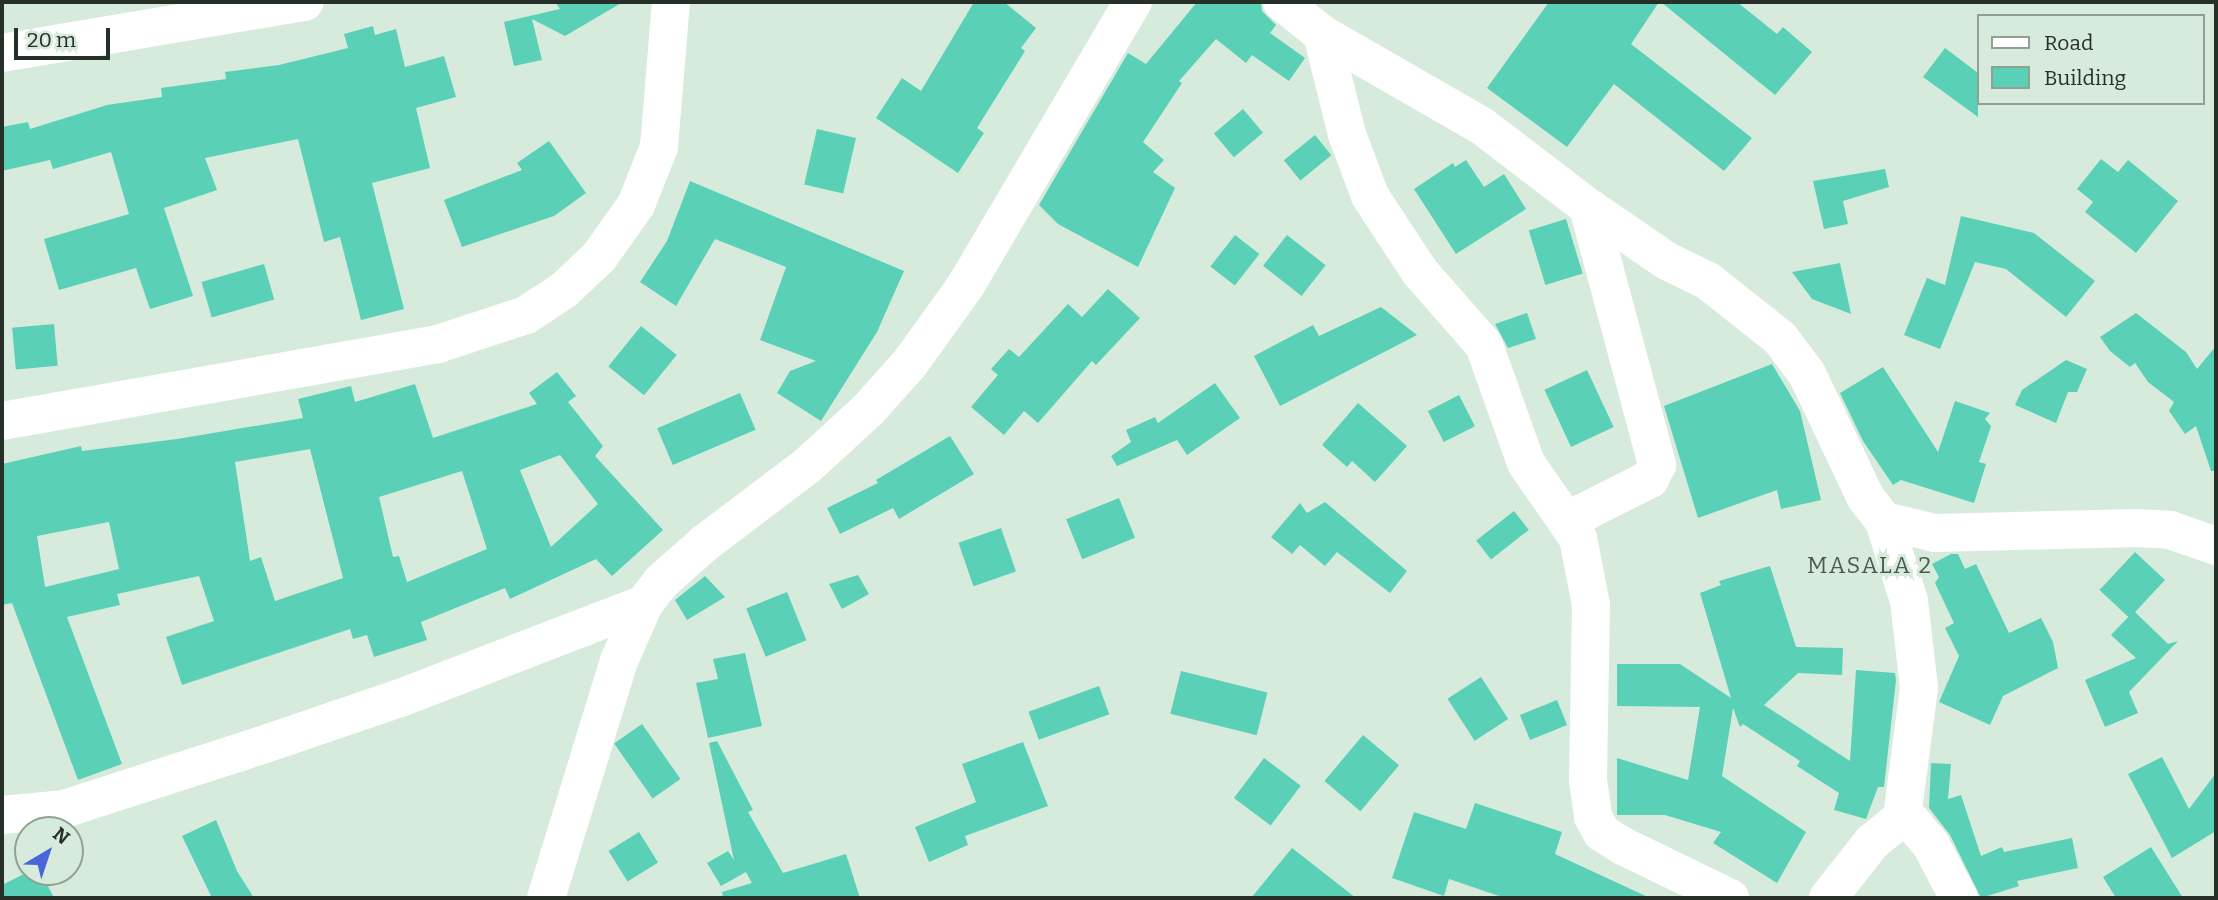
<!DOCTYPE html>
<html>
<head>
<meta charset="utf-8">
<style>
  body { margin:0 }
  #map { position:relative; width:2218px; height:900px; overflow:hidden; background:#d7ebdc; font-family:Bitter,serif }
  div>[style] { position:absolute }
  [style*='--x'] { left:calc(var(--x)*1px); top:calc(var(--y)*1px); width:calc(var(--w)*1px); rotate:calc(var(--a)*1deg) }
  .building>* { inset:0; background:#5ad0b7; transform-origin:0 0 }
  .minor>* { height:38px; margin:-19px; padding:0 19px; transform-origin:19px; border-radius:19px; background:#fff }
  span { translate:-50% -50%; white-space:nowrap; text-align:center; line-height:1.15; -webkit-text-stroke:6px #d7ebdc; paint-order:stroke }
  .quarter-label { font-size:23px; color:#495a4e; letter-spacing:2px }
  .frame { position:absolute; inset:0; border:4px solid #272f29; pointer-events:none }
  .legend { position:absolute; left:1977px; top:14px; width:228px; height:91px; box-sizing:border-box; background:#d7ebdc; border:2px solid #91a094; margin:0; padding:9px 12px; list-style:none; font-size:21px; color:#272f29 }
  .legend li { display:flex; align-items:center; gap:14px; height:35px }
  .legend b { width:35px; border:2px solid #91a094 }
  .north { position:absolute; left:14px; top:816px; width:70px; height:70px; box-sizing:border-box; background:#d7ebdc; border:2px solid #91a094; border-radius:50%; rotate:39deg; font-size:19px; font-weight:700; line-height:28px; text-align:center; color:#272f29 }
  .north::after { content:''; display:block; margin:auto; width:24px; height:32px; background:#4766da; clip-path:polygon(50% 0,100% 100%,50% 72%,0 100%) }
  .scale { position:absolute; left:14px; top:28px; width:96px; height:32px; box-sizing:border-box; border:4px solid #272f29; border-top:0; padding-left:9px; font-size:21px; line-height:24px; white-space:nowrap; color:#272f29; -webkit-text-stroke:5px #d7ebdc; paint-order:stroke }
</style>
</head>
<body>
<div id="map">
  <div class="building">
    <div style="clip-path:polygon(555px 2px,623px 2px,565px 36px,532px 19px,542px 60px,514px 66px,504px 22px,560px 9px)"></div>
    <div style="clip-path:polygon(974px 2px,1004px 2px,1036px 28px,1021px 48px,1025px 51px,977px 128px,984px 133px,958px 173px,876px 118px,902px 78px,921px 91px)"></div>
    <div style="clip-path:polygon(1197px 2px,1261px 2px,1262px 11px,1276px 25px,1270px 33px,1305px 58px,1289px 81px,1252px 55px,1246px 63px,1216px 39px,1179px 81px,1182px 83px,1143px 142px,1164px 160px,1153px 172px,1175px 188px,1138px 267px,1058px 224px,1039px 205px,1128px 53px,1146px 64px)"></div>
    <div style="clip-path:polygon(1549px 2px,1659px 2px,1631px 44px,1752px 138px,1724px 171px,1614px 84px,1567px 147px,1487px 88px)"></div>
    <div style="clip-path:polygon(1661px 2px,1737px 2px,1777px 34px,1783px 27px,1812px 52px,1775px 95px)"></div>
    <div style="clip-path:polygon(373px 26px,375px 35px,396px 29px,405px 67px,444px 56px,456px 97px,416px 108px,430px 168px,372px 183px,404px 309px,361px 320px,340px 237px,324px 242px,298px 139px,205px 158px,217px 190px,164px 208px,193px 296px,150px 309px,136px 268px,59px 290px,44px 239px,129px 214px,111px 152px,53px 169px,50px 160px,2px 171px,2px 127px,28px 122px,30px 129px,107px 105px,162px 97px,161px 88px,226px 79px,225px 72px,279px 65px,348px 48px,344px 34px)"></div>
    <div style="clip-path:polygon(1945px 48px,1978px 73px,1978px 117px,1923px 77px)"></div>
    <div style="left:1243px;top:109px;width:31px;height:38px;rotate:50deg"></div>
    <div style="left:817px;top:129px;width:40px;height:57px;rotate:13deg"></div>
    <div style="left:1315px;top:135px;width:26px;height:40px;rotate:51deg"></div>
    <div style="clip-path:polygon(549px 141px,586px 193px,554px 216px,462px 247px,444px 200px,522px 170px,517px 163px)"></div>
    <div style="clip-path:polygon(2101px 159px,2118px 172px,2128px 160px,2178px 201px,2136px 253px,2085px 212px,2093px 202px,2077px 189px)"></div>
    <div style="clip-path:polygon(1466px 160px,1484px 187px,1504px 174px,1526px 209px,1456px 254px,1414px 189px,1453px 163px,1455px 167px)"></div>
    <div style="clip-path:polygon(1885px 169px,1889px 187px,1843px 201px,1848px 224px,1824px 229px,1813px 181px)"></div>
    <div style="clip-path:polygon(690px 181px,904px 271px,877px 332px,821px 421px,777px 393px,790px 371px,816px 361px,760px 340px,786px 267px,715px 239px,676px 306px,640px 282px,667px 241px)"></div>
    <div style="clip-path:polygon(1961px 216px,2034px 233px,2095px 281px,2066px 317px,2006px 269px,1975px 262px,1940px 349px,1904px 335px,1927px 278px,1945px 285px)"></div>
    <div style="left:1566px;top:219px;width:57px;height:39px;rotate:73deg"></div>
    <div style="left:1235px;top:235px;width:31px;height:40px;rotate:38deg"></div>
    <div style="left:1287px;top:235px;width:49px;height:39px;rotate:38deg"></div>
    <div style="clip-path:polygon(1840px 263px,1851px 314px,1812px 299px,1792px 272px)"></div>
    <div style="left:264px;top:264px;width:37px;height:65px;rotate:74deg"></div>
    <div style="clip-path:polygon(1108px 289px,1140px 318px,1096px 365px,1092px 361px,1038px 423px,1024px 411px,1004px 435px,971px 407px,998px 375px,991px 369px,1009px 349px,1019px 357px,1068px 304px,1082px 317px)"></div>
    <div style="clip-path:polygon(1381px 307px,1417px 335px,1280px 406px,1254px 356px,1313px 325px,1319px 336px)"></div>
    <div style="clip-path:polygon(1527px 313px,1536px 339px,1508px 348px,1495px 324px)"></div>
    <div style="clip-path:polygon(2136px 313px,2186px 352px,2197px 369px,2216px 346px,2216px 471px,2211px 471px,2196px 426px,2185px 434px,2169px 411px,2174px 402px,2148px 382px,2135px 363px,2130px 367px,2110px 351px,2100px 337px)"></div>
    <div style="left:54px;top:324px;width:42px;height:42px;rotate:85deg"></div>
    <div style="left:641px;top:326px;width:46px;height:52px;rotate:39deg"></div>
    <div style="clip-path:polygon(2066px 360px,2087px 369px,2077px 392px,2068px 392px,2056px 423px,2015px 405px,2022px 390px)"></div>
    <div style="clip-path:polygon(1772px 364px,1800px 411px,1821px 500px,1781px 509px,1777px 490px,1698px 518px,1664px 406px)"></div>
    <div style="clip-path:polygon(1883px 367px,1938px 452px,1955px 401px,1990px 413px,1985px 419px,1991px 426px,1979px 462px,1986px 464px,1974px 503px,1901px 480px,1893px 485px,1863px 441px,1840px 393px)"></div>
    <div style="left:1587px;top:370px;width:63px;height:47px;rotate:65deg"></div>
    <div style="clip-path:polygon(evenodd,557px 372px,576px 396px,568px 402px,603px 446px,595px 456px,663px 530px,612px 576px,596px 559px,510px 599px,505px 588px,421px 622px,427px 640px,374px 657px,367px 635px,353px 639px,350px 629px,182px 685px,166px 637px,214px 621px,199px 576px,117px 594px,120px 605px,67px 617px,122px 764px,78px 780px,12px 603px,2px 605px,2px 464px,81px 446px,82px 451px,177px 439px,303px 418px,298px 399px,351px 386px,355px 402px,415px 384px,433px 438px,537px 404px,529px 393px,557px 372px,310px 449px,343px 578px,275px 601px,261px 557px,250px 561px,235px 462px,310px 449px,557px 372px,560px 455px,598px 504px,551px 547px,520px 470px,560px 455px,557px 372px,462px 471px,487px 549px,407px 582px,399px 556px,393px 557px,379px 497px,462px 471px,557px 372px,109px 522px,119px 569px,45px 587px,37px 536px,109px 522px)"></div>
    <div style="clip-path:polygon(1215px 383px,1240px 418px,1187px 455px,1177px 440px,1117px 466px,1111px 456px,1131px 442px,1126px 430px,1155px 417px,1158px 423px)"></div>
    <div style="left:740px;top:393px;width:40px;height:90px;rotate:67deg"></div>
    <div style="left:1459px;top:395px;width:35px;height:35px;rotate:63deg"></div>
    <div style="clip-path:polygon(1358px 403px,1407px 446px,1375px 482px,1352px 461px,1347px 467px,1322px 445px)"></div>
    <div style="clip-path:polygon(950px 436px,974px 474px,899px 519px,893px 508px,840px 534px,827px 508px,878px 483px,876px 480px)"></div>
    <div style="left:1119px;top:498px;width:43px;height:57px;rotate:68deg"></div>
    <div style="clip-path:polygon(1325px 502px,1407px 571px,1390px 593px,1337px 552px,1325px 566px,1300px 545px,1292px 554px,1271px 537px,1300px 503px,1307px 513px)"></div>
    <div style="left:1514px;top:511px;width:24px;height:48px;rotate:52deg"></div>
    <div style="left:1001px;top:528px;width:46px;height:45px;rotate:71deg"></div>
    <div style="left:2135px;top:552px;width:41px;height:52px;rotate:43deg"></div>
    <div style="clip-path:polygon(1951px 554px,1958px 554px,1965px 569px,1976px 564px,2009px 633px,2041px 618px,2053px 642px,2058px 668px,2003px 696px,1990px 725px,1939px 702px,1959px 656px,1945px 628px,1954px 623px,1935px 583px,1939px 577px,1932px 564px)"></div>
    <div style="clip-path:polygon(1770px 566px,1796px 647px,1843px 648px,1842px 675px,1798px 673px,1764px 705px,1850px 761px,1856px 670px,1895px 673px,1896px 680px,1884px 787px,1878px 787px,1866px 819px,1834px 810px,1839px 793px,1797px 766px,1800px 761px,1743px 724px,1740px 727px,1733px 708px,1722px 776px,1806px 832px,1777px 883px,1713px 843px,1721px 832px,1665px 815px,1617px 815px,1617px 758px,1688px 780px,1700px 707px,1617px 706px,1617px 664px,1680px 664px,1731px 698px,1700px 593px,1721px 585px,1719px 581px)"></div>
    <div style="clip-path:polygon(858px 575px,869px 594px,842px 609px,829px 584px)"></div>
    <div style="clip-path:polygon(705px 576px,725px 597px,687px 620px,675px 600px)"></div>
    <div style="left:787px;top:592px;width:52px;height:44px;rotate:68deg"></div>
    <div style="clip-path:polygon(2134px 611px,2168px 644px,2178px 641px,2129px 692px,2138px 713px,2105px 727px,2085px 680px,2136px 658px,2111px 635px)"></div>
    <div style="clip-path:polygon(745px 653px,762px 726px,708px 738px,696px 683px,718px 679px,713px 659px)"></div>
    <div style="left:1181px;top:671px;width:89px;height:44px;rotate:14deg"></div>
    <div style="left:1481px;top:677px;width:50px;height:40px;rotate:57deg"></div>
    <div style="left:1099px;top:686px;width:30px;height:75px;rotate:70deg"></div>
    <div style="left:1557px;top:700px;width:27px;height:40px;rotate:68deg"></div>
    <div style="left:642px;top:724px;width:67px;height:34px;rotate:55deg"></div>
    <div style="left:1363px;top:735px;width:47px;height:60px;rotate:40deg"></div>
    <div style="clip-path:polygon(717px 741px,753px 810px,748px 812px,783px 873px,846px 854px,860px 898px,723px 898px,722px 892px,752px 883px,746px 872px,721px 886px,707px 863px,728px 851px,734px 860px,709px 743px)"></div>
    <div style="clip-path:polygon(1023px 742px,1048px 806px,965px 836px,968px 845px,929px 862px,915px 827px,976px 802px,962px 764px)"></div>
    <div style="clip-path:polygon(2162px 757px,2189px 809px,2216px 773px,2216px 831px,2172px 858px,2128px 774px)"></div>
    <div style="left:1264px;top:758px;width:46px;height:50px;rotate:37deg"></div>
    <div style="clip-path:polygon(1931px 763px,1951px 764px,1948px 799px,1961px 795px,1981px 856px,2002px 847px,2004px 852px,2072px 838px,2078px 868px,2017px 881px,2019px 886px,1981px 898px,1950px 835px,1929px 808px)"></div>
    <div style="clip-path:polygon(1475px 803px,1562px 832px,1555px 854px,1650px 898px,1505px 898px,1449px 879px,1444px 896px,1392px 878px,1414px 812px,1466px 829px)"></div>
    <div style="clip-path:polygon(216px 820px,237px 871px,254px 898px,212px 898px,182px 836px)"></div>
    <div style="left:639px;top:832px;width:36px;height:36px;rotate:58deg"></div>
    <div style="clip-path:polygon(2151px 847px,2183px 898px,2116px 898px,2103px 877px)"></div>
    <div style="clip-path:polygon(1292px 848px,1356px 898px,1251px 898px)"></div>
    <div style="clip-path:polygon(28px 872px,41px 872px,54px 898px,2px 898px,2px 885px)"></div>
  </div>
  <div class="minor">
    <div style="--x:1282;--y:2;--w:51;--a:38.7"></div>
    <div style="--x:1322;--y:34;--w:103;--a:76"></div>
    <div style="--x:1347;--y:134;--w:66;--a:69.6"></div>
    <div style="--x:1370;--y:196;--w:91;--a:56.7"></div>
    <div style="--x:1420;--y:272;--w:97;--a:48.8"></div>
    <div style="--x:1484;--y:345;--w:125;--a:70.4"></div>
    <div style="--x:1526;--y:463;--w:91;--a:55.3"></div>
    <div style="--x:1578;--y:538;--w:68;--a:79"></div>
    <div style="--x:1591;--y:605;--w:175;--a:91"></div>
    <div style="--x:1588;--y:780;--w:37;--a:82"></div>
    <div style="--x:1593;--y:817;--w:18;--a:61"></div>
    <div style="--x:1602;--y:833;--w:25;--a:32"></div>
    <div style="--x:1623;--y:846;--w:119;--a:25.9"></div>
    <div style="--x:1322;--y:34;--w:185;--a:29.9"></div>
    <div style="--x:1482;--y:126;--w:133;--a:37.4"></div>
    <div style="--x:1588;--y:207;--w:267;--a:75"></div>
    <div style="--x:1657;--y:465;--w:16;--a:117"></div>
    <div style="--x:1650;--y:479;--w:92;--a:153.4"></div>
    <div style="--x:2;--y:53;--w:307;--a:-9.6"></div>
    <div style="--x:1588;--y:207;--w:96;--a:34.4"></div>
    <div style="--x:1667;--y:261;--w:46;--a:26"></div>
    <div style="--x:1708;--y:281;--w:92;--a:38.4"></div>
    <div style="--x:1780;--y:338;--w:45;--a:53.1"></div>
    <div style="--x:1807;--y:374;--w:137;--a:64.6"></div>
    <div style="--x:1866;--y:498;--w:29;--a:52"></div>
    <div style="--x:1884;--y:521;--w:84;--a:72.6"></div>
    <div style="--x:1909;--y:601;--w:88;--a:83.4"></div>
    <div style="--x:1919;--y:688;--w:131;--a:97.5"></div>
    <div style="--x:2;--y:421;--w:443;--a:-10"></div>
    <div style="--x:438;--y:344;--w:93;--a:-18.2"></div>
    <div style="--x:526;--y:315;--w:45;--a:-33.3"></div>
    <div style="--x:564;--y:290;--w:48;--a:-43.3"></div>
    <div style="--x:599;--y:257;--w:64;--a:-54.6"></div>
    <div style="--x:636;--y:205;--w:62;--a:-68.4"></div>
    <div style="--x:659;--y:147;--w:145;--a:-85.3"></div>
    <div style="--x:1884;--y:521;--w:52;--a:13.2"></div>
    <div style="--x:1935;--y:533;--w:201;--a:-1.4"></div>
    <div style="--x:2136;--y:528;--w:34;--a:3"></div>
    <div style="--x:2170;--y:530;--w:49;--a:19.2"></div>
    <div style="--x:2;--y:815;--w:62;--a:-5.5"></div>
    <div style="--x:64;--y:809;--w:205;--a:-17.9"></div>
    <div style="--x:259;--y:746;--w:152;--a:-18.8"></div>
    <div style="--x:403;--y:697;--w:258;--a:-21.1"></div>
    <div style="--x:546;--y:898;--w:248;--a:-72.9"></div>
    <div style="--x:619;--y:661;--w:62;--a:-66.3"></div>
    <div style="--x:644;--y:604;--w:29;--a:-52"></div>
    <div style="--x:662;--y:581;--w:57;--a:-41.5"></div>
    <div style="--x:705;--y:543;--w:129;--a:-37.1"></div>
    <div style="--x:808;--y:465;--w:81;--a:-42.5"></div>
    <div style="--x:868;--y:410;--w:63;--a:-48.2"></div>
    <div style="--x:910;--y:363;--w:96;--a:-54.3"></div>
    <div style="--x:966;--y:285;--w:329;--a:-59.5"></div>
    <div style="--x:1828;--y:898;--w:71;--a:-51.8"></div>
    <div style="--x:1872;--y:842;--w:38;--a:-39"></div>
    <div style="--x:1902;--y:818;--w:9;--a:18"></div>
    <div style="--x:1911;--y:821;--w:31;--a:50"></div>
    <div style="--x:1931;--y:845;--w:60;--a:62.2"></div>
  </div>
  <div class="quarter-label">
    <span style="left:1870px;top:565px">MASALA 2</span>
  </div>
  <div class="frame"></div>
  <ul class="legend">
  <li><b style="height:9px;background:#fff"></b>Road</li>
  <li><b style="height:19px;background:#5ad0b7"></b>Building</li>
  </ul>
  <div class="north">N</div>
  <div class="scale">20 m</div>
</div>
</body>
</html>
